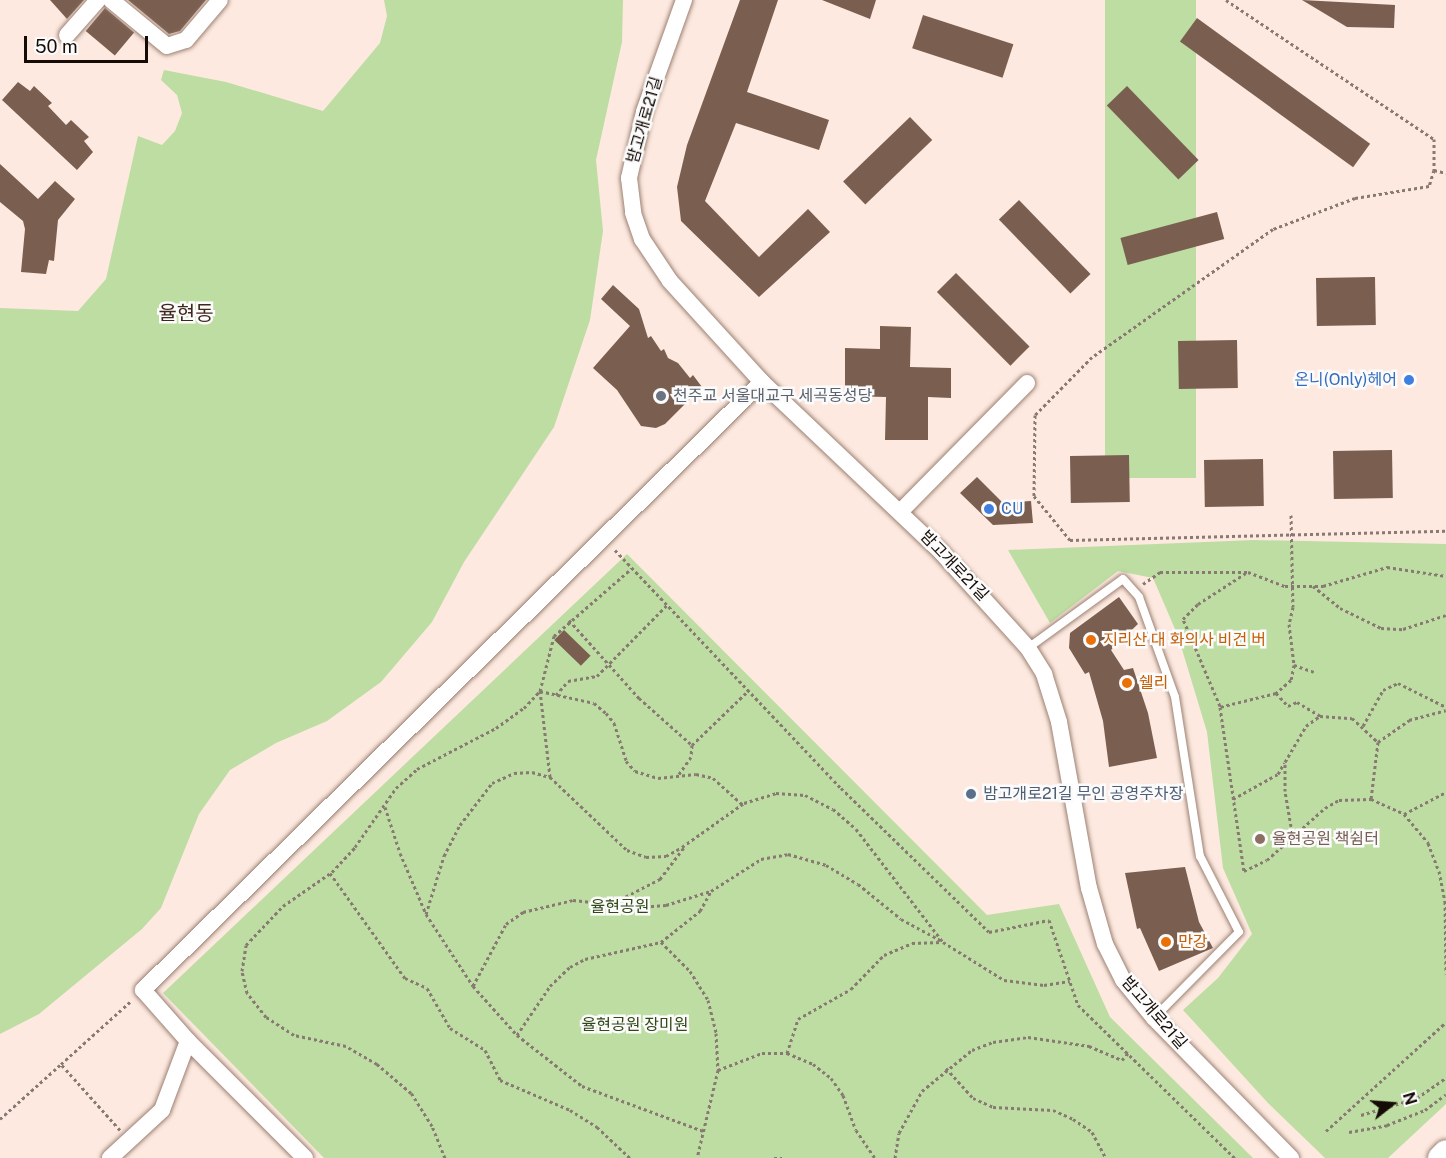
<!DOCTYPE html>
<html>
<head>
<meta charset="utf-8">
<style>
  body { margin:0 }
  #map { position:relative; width:1446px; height:1158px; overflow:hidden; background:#fde9e0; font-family:"Public Sans","Noto Sans KR",sans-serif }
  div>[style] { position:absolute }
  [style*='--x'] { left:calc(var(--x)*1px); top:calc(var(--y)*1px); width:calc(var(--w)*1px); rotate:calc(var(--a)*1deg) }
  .green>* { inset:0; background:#bddda2; transform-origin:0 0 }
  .building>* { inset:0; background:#7a5f51; transform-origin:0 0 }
  .path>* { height:3px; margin-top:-1.5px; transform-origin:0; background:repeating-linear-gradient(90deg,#887972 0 3px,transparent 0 6px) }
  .roads { filter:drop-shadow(0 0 2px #9d8072) drop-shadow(0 0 2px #9d8072) }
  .lane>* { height:8px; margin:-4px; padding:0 4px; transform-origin:4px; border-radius:4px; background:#fff }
  .street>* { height:16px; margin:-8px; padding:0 8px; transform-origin:8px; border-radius:8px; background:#fff }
  .secondary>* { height:24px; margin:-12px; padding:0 12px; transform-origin:12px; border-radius:12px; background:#fff }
  .dots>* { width:16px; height:16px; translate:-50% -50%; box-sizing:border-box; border:3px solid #fbfbfb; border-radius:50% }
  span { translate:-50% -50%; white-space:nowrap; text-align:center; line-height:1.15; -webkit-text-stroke:5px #fbfbfb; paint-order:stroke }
  .street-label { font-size:16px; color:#160c07 }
  .shop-label { font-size:16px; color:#366cbe }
  .right { translate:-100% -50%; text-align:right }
  .left { translate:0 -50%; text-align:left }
  .worship-label { font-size:16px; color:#5b616d }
  .food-label { font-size:16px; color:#c56008 }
  .service-label { font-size:16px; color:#4e5e75 }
  .education-label { font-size:16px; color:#785e54 }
  .park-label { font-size:16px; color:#314817 }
  .quarter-label { font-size:20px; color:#3f271b }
  .north { position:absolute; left:1362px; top:1074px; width:60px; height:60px; -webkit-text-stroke:4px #fbfbfb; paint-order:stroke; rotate:73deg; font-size:16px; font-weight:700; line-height:24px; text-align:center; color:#160c07 }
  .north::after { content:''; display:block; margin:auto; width:21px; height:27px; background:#160c07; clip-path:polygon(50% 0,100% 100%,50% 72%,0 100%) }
  .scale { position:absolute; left:24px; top:36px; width:124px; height:27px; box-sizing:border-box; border:3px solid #160c07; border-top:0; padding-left:8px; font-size:18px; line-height:21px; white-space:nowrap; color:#160c07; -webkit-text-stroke:4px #fbfbfb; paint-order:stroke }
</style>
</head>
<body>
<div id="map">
  <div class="green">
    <div style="clip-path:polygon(384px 0,623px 0,622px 42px,596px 160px,603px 231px,590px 320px,554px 427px,464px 562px,432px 622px,381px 682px,327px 721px,276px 743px,230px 770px,199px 814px,161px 908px,142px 929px,39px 1014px,0 1034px,0 308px,78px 311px,106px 279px,138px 136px,162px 145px,175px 131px,182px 113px,177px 95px,161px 80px,164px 70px,226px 82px,323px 111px,380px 43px,387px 16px)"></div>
    <div style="left:1105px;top:0;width:91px;height:478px"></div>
    <div style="clip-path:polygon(1254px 540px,1446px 544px,1446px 1104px,1388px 1158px,1325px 1158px,1268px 1103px,1183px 1010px,1218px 978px,1252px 934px,1223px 868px,1207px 732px,1178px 636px,1153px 578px,1118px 571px,1050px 623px,1008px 550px)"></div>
    <div style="clip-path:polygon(627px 554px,987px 915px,1059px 904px,1110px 1017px,1253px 1158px,324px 1158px,163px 993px)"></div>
  </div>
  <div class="building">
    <div style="clip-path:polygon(50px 0,84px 0,67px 19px)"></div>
    <div style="clip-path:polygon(128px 0,206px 0,180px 31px,169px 34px)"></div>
    <div style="clip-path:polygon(740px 0,778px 0,747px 92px,829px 120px,819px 150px,736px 123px,705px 201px,759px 257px,808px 209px,830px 232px,759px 297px,681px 221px,677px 187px,687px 145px)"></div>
    <div style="clip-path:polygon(822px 0,876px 0,870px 19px)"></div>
    <div style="clip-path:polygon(1302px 0,1395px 5px,1394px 28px,1347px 27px)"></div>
    <div style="left:105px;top:8px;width:38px;height:30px;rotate:40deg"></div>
    <div style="left:923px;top:15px;width:95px;height:35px;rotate:18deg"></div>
    <div style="left:1197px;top:18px;width:214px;height:29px;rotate:36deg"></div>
    <div style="clip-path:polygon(18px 82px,30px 91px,34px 86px,52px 103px,48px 106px,66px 125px,71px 120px,89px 137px,84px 141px,93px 152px,77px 170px,2px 100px)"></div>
    <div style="left:1127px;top:86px;width:103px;height:28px;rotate:46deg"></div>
    <div style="left:910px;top:117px;width:32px;height:93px;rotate:46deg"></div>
    <div style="clip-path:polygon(0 164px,38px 199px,55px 181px,75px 199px,58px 220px,54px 261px,49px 260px,46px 274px,21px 272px,25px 229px,23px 221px,0 202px)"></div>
    <div style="left:1019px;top:200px;width:103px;height:28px;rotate:46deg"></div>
    <div style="left:1217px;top:212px;width:28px;height:100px;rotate:75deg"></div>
    <div style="left:956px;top:273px;width:104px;height:27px;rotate:45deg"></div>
    <div style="left:1375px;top:277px;width:48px;height:59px;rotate:89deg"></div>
    <div style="clip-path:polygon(613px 285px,639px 309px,648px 338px,651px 336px,661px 351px,664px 349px,668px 358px,678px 363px,690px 378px,693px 375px,702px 387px,665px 424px,656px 428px,641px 426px,617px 390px,593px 368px,630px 326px,601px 299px)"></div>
    <div style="clip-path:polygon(880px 326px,911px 327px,910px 367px,951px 368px,951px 398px,928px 397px,928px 440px,885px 440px,886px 397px,845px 396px,845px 348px,880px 349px)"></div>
    <div style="left:1237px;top:340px;width:48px;height:59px;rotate:89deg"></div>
    <div style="left:1392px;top:450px;width:48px;height:59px;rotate:89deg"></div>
    <div style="left:1129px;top:455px;width:47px;height:59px;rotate:89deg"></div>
    <div style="left:1263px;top:459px;width:47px;height:59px;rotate:89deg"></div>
    <div style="clip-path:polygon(977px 477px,1003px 503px,1031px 501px,1033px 523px,993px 525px,960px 493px)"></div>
    <div style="clip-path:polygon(1119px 597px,1138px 624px,1111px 650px,1124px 670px,1133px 668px,1148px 713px,1157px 758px,1109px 767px,1103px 721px,1089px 672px,1085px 674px,1069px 648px,1070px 633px)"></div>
    <div style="left:564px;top:630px;width:37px;height:14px;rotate:44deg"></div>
    <div style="clip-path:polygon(1185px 867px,1199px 922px,1213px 948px,1159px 971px,1140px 928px,1137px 929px,1125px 873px)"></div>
  </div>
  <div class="path">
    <div style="--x:1226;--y:0;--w:250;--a:33.8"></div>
    <div style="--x:1434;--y:139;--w:31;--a:90"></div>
    <div style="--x:1434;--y:170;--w:17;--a:107"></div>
    <div style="--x:1429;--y:186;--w:75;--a:170.8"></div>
    <div style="--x:1355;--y:198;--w:88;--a:159.3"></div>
    <div style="--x:1273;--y:229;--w:222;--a:144.7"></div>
    <div style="--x:1092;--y:357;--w:81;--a:134.5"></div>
    <div style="--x:1035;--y:415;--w:81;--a:90.7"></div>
    <div style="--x:1034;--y:496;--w:57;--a:50.7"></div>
    <div style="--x:1070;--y:540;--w:376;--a:-1.4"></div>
    <div style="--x:1434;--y:170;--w:12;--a:14"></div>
    <div style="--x:1291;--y:515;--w:92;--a:88.8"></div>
    <div style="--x:1293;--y:607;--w:17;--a:103"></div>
    <div style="--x:1289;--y:624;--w:41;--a:83"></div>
    <div style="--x:1294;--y:665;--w:21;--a:19"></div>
    <div style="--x:615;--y:550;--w:328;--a:46.5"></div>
    <div style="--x:841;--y:788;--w:206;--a:44.2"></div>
    <div style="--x:989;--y:932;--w:61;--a:-11.3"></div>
    <div style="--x:1049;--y:920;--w:90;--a:71.2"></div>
    <div style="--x:1078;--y:1005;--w:219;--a:44.3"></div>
    <div style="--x:1143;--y:584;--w:21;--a:-35"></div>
    <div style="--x:1160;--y:572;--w:88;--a:0"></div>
    <div style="--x:1248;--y:572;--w:40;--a:21"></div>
    <div style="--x:1285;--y:586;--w:38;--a:0"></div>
    <div style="--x:1323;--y:586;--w:67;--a:-16.5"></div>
    <div style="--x:1387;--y:567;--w:60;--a:8.7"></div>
    <div style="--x:1313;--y:586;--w:35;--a:39"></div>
    <div style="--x:1340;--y:608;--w:46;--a:26"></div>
    <div style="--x:1381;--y:628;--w:22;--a:3"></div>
    <div style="--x:1403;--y:629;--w:45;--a:-18"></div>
    <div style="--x:569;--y:620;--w:105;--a:48.1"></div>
    <div style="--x:639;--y:698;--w:71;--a:41.6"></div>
    <div style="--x:692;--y:745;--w:12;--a:95"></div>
    <div style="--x:691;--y:757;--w:21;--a:125"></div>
    <div style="--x:1294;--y:665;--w:15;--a:101"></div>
    <div style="--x:1291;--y:680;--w:20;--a:139"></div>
    <div style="--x:1276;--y:693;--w:58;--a:166"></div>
    <div style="--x:1220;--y:707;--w:166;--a:81.7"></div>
    <div style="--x:1244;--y:871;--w:25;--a:-26"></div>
    <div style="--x:1267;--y:860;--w:78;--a:-41.9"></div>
    <div style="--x:1325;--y:808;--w:16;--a:-30"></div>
    <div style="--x:1339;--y:800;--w:32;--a:-2"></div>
    <div style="--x:1371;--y:799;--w:36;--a:24"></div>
    <div style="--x:1404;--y:814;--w:38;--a:50"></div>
    <div style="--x:1428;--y:843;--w:30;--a:69"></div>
    <div style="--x:1439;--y:871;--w:31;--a:79"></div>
    <div style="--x:1445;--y:901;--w:73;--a:89.2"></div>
    <div style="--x:1276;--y:693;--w:18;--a:47"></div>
    <div style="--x:1288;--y:706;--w:10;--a:-24"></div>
    <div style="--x:1297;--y:702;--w:27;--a:31"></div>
    <div style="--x:556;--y:695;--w:18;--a:-49"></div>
    <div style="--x:568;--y:681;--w:29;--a:-10"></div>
    <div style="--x:597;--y:676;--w:100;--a:-45.4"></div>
    <div style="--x:1220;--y:706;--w:95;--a:-113"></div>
    <div style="--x:1183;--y:619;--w:21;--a:-45"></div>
    <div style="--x:1198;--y:604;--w:57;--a:-32.9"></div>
    <div style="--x:1363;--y:726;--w:41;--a:-60.9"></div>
    <div style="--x:1383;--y:690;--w:17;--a:-25"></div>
    <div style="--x:1398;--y:683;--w:54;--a:26.6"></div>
    <div style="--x:1378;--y:742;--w:38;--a:-35"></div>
    <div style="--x:1409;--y:720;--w:38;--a:-15"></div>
    <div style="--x:692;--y:745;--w:78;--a:-44"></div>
    <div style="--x:550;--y:777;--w:87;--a:-96.6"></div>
    <div style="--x:540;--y:691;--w:55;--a:12.5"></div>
    <div style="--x:594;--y:703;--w:16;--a:40"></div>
    <div style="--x:606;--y:713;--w:13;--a:51"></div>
    <div style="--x:614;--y:723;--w:40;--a:72"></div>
    <div style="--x:626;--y:761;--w:13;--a:48"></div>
    <div style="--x:635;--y:771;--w:24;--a:17"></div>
    <div style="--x:658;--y:778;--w:38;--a:-6"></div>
    <div style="--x:696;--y:774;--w:17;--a:13"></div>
    <div style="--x:713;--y:778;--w:39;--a:42"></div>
    <div style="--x:1233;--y:799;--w:51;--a:-29.1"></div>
    <div style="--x:1278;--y:774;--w:13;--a:-61"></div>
    <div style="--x:385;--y:807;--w:48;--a:71.9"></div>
    <div style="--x:400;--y:853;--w:66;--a:66.9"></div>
    <div style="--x:426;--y:914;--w:86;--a:56.9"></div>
    <div style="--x:473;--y:986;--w:66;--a:48.1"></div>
    <div style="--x:517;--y:1035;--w:83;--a:38.1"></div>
    <div style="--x:582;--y:1086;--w:129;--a:20.4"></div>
    <div style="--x:1404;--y:814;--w:47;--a:-27.6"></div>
    <div style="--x:1293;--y:838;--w:48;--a:-99.7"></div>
    <div style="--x:1285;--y:791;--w:29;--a:-90"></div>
    <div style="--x:1285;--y:762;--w:42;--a:-59.7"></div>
    <div style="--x:1306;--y:726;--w:17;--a:-36"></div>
    <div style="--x:1320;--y:716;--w:32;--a:4"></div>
    <div style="--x:1352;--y:718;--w:35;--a:43"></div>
    <div style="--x:1378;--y:742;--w:57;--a:97"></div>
    <div style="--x:330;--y:873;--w:129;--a:54.5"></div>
    <div style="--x:405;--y:978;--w:24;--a:24"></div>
    <div style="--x:427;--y:988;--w:46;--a:60.1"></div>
    <div style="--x:450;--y:1028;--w:41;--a:32.2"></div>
    <div style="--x:485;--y:1050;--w:34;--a:63"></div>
    <div style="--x:500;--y:1080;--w:76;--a:23.2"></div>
    <div style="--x:570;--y:1110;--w:32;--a:32"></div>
    <div style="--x:597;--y:1127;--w:45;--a:43.2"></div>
    <div style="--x:615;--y:902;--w:51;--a:-27.1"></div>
    <div style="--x:660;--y:879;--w:41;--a:-52.9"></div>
    <div style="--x:426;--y:914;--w:61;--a:-72.8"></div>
    <div style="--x:444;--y:856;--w:35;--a:-63"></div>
    <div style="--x:460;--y:825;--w:53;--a:-52.7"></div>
    <div style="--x:492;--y:783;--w:24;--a:-24"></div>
    <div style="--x:514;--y:773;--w:18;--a:-3"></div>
    <div style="--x:532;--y:772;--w:19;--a:16"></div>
    <div style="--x:550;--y:777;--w:106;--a:43.5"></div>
    <div style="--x:627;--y:850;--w:20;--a:20"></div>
    <div style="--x:646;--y:857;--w:20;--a:-3"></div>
    <div style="--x:666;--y:856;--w:18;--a:-29"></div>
    <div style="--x:682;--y:847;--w:76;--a:-35.4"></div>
    <div style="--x:744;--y:803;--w:34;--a:-17"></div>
    <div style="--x:776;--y:793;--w:29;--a:4"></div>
    <div style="--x:805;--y:795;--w:31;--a:27"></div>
    <div style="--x:833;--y:809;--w:30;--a:41"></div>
    <div style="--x:856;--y:829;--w:143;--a:52.4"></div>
    <div style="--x:943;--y:942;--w:72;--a:31.9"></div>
    <div style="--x:1004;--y:980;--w:40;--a:7.1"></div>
    <div style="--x:1044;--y:985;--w:26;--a:-9"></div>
    <div style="--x:661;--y:942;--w:41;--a:45"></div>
    <div style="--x:690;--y:971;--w:34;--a:58"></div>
    <div style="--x:708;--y:1000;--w:34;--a:76"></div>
    <div style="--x:716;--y:1033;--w:37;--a:87"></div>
    <div style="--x:718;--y:1070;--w:90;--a:103.4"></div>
    <div style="--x:473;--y:986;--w:70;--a:-62"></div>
    <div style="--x:506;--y:924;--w:21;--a:-35"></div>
    <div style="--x:523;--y:912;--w:51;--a:-13.5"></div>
    <div style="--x:573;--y:900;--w:66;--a:6.1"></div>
    <div style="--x:639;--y:907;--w:27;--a:-4"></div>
    <div style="--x:666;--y:905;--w:47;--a:-17.3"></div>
    <div style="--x:517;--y:1035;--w:59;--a:-56"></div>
    <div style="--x:550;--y:986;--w:28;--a:-44"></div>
    <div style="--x:570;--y:967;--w:17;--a:-28"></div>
    <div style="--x:585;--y:959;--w:78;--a:-12.6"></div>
    <div style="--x:661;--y:942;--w:50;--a:-38.5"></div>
    <div style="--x:700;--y:911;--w:23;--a:-61"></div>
    <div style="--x:711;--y:891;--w:59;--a:-32.6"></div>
    <div style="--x:761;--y:859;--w:27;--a:-10"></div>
    <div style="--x:788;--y:854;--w:40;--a:16"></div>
    <div style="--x:826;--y:865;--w:37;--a:31"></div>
    <div style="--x:858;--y:884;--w:55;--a:39.1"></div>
    <div style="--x:901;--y:919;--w:47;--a:28.2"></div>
    <div style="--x:787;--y:1053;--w:36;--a:-72"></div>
    <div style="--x:798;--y:1019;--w:61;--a:-29.5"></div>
    <div style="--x:851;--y:989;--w:47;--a:-45.9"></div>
    <div style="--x:884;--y:955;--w:30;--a:-23"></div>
    <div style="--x:912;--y:943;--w:30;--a:-2"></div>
    <div style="--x:946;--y:1068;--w:40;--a:48"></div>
    <div style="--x:973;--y:1098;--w:22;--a:24"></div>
    <div style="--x:993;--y:1107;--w:60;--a:2.9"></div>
    <div style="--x:1053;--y:1110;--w:22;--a:24"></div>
    <div style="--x:1073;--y:1119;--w:23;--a:34"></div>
    <div style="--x:1092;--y:1132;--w:30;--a:62"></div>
    <div style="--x:718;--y:1070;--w:47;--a:-21.1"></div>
    <div style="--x:762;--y:1053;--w:25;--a:0"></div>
    <div style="--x:787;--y:1053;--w:28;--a:23"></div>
    <div style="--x:813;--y:1064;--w:23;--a:38"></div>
    <div style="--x:831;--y:1078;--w:21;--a:55"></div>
    <div style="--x:843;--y:1095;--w:37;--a:70"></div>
    <div style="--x:856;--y:1130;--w:34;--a:56"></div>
    <div style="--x:1361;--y:1115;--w:59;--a:-16.9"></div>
    <div style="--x:1417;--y:1098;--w:35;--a:-35"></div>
    <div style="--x:0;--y:1119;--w:82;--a:-42"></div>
    <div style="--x:120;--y:1130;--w:89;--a:-131.8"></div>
    <div style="--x:61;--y:1064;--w:94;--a:-42"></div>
    <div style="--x:1326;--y:1131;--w:162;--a:-42.2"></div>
    <div style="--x:1349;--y:1132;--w:39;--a:-10"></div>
    <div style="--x:1387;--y:1125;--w:41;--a:-21.5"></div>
    <div style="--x:1425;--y:1110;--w:26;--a:-37"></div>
    <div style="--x:445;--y:1158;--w:35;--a:-112"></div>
    <div style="--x:432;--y:1126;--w:39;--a:-122"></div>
    <div style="--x:411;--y:1093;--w:45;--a:-139.5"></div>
    <div style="--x:377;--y:1064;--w:36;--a:-150"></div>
    <div style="--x:346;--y:1046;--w:53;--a:-168.1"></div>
    <div style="--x:294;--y:1035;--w:33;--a:-147"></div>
    <div style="--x:266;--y:1017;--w:31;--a:-128"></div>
    <div style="--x:247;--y:993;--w:23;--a:-103"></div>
    <div style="--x:242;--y:971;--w:26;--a:-81"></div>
    <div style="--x:246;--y:945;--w:54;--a:-46.5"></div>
    <div style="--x:283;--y:906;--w:60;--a:-34.8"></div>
    <div style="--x:332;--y:872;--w:34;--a:-47"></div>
    <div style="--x:355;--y:847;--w:72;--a:-55.2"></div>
    <div style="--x:396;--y:788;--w:28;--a:-42"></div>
    <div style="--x:417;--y:769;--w:89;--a:-27.4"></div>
    <div style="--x:496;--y:728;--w:34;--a:-36"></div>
    <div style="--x:524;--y:708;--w:23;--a:-47"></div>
    <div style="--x:540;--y:691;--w:57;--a:-75.7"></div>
    <div style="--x:554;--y:636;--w:103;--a:-41.1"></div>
    <div style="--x:774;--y:1158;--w:8;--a:0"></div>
    <div style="--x:895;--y:1158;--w:25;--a:-81"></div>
    <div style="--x:899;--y:1133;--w:48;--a:-61.3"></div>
    <div style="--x:922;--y:1091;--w:65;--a:-39.4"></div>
    <div style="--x:972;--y:1050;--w:22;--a:-21"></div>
    <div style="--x:993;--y:1042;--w:35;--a:-8"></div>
    <div style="--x:1028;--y:1037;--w:62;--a:8.4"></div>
    <div style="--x:1089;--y:1046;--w:36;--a:23"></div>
    <div style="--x:1122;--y:1060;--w:9;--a:-49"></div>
  </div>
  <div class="roads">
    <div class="lane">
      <div style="--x:1028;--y:648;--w:117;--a:-36"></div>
      <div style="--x:1123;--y:579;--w:24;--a:48"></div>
      <div style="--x:1139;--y:597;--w:106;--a:70.2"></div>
      <div style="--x:1175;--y:697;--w:161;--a:81.1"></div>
      <div style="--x:1200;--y:856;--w:85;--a:62.8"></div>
      <div style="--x:1239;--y:932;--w:121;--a:134.7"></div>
    </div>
    <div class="street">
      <div style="--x:111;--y:0;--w:72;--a:39.4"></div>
      <div style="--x:167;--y:46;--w:20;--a:-18"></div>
      <div style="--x:186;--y:40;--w:52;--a:-49.6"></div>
      <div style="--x:684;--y:0;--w:119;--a:109.7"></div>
      <div style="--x:644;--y:112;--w:68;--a:102.8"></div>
      <div style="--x:629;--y:178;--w:35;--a:83"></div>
      <div style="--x:633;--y:213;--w:28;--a:71"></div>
      <div style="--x:642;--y:239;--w:50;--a:56.3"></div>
      <div style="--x:670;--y:281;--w:137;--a:47.7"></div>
      <div style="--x:762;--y:382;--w:247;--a:43.5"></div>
      <div style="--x:941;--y:552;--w:130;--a:47.8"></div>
      <div style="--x:1028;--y:648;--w:31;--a:58"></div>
      <div style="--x:1044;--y:674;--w:50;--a:72.6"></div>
      <div style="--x:1059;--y:722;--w:169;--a:79.8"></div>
      <div style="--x:1089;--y:888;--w:58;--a:74.1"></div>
      <div style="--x:1105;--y:944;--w:40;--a:63.4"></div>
      <div style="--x:1123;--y:980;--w:49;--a:50.8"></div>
      <div style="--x:1154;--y:1018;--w:196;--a:45.6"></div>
      <div style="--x:67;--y:35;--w:47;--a:-48.5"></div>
      <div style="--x:900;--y:512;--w:181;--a:-45.4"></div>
      <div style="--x:110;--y:1158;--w:71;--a:-42.7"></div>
      <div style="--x:162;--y:1110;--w:74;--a:-69.4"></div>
      <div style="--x:305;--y:1158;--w:165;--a:-135"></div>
      <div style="--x:188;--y:1041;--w:68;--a:-131.4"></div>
      <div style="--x:143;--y:990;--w:868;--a:-44.49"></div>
    </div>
    <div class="secondary">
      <div style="--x:1440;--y:1158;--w:8;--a:-45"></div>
    </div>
  </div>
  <div class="dots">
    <div style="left:1409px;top:380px;background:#3f7fe0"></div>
    <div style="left:661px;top:396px;background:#6b7280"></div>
    <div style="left:989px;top:509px;background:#3f7fe0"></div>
    <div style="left:1091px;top:640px;background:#e8710a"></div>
    <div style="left:1127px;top:683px;background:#e8710a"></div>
    <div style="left:971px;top:794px;background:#5c6f8a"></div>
    <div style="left:1260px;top:839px;background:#8d6e63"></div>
    <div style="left:1166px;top:942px;background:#e8710a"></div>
  </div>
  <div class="street-label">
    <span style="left:645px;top:120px;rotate:-74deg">밤고개로21길</span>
    <span style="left:954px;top:566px;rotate:46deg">밤고개로21길</span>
    <span style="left:1154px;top:1013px;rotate:49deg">밤고개로21길</span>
  </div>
  <div class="shop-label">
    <span class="right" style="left:1397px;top:380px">온니(Only)헤어</span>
    <span class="left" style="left:1001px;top:509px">CU</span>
  </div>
  <div class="worship-label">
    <span class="left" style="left:673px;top:396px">천주교 서울대교구 세곡동성당</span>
  </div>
  <div class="food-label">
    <span class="left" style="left:1103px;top:640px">지리산 대 화의사 비건 버</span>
    <span class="left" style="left:1139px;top:683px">쉘리</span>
    <span class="left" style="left:1178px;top:942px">만강</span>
  </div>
  <div class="service-label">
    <span class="left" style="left:983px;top:794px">밤고개로21길 무인 공영주차장</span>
  </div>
  <div class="education-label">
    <span class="left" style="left:1272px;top:839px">율현공원 책쉼터</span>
  </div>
  <div class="park-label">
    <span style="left:620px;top:907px">율현공원</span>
    <span style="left:635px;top:1025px">율현공원 장미원</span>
  </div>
  <div class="quarter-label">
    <span style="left:186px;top:313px">율현동</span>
  </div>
  <div class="north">N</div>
  <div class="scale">50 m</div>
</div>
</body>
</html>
